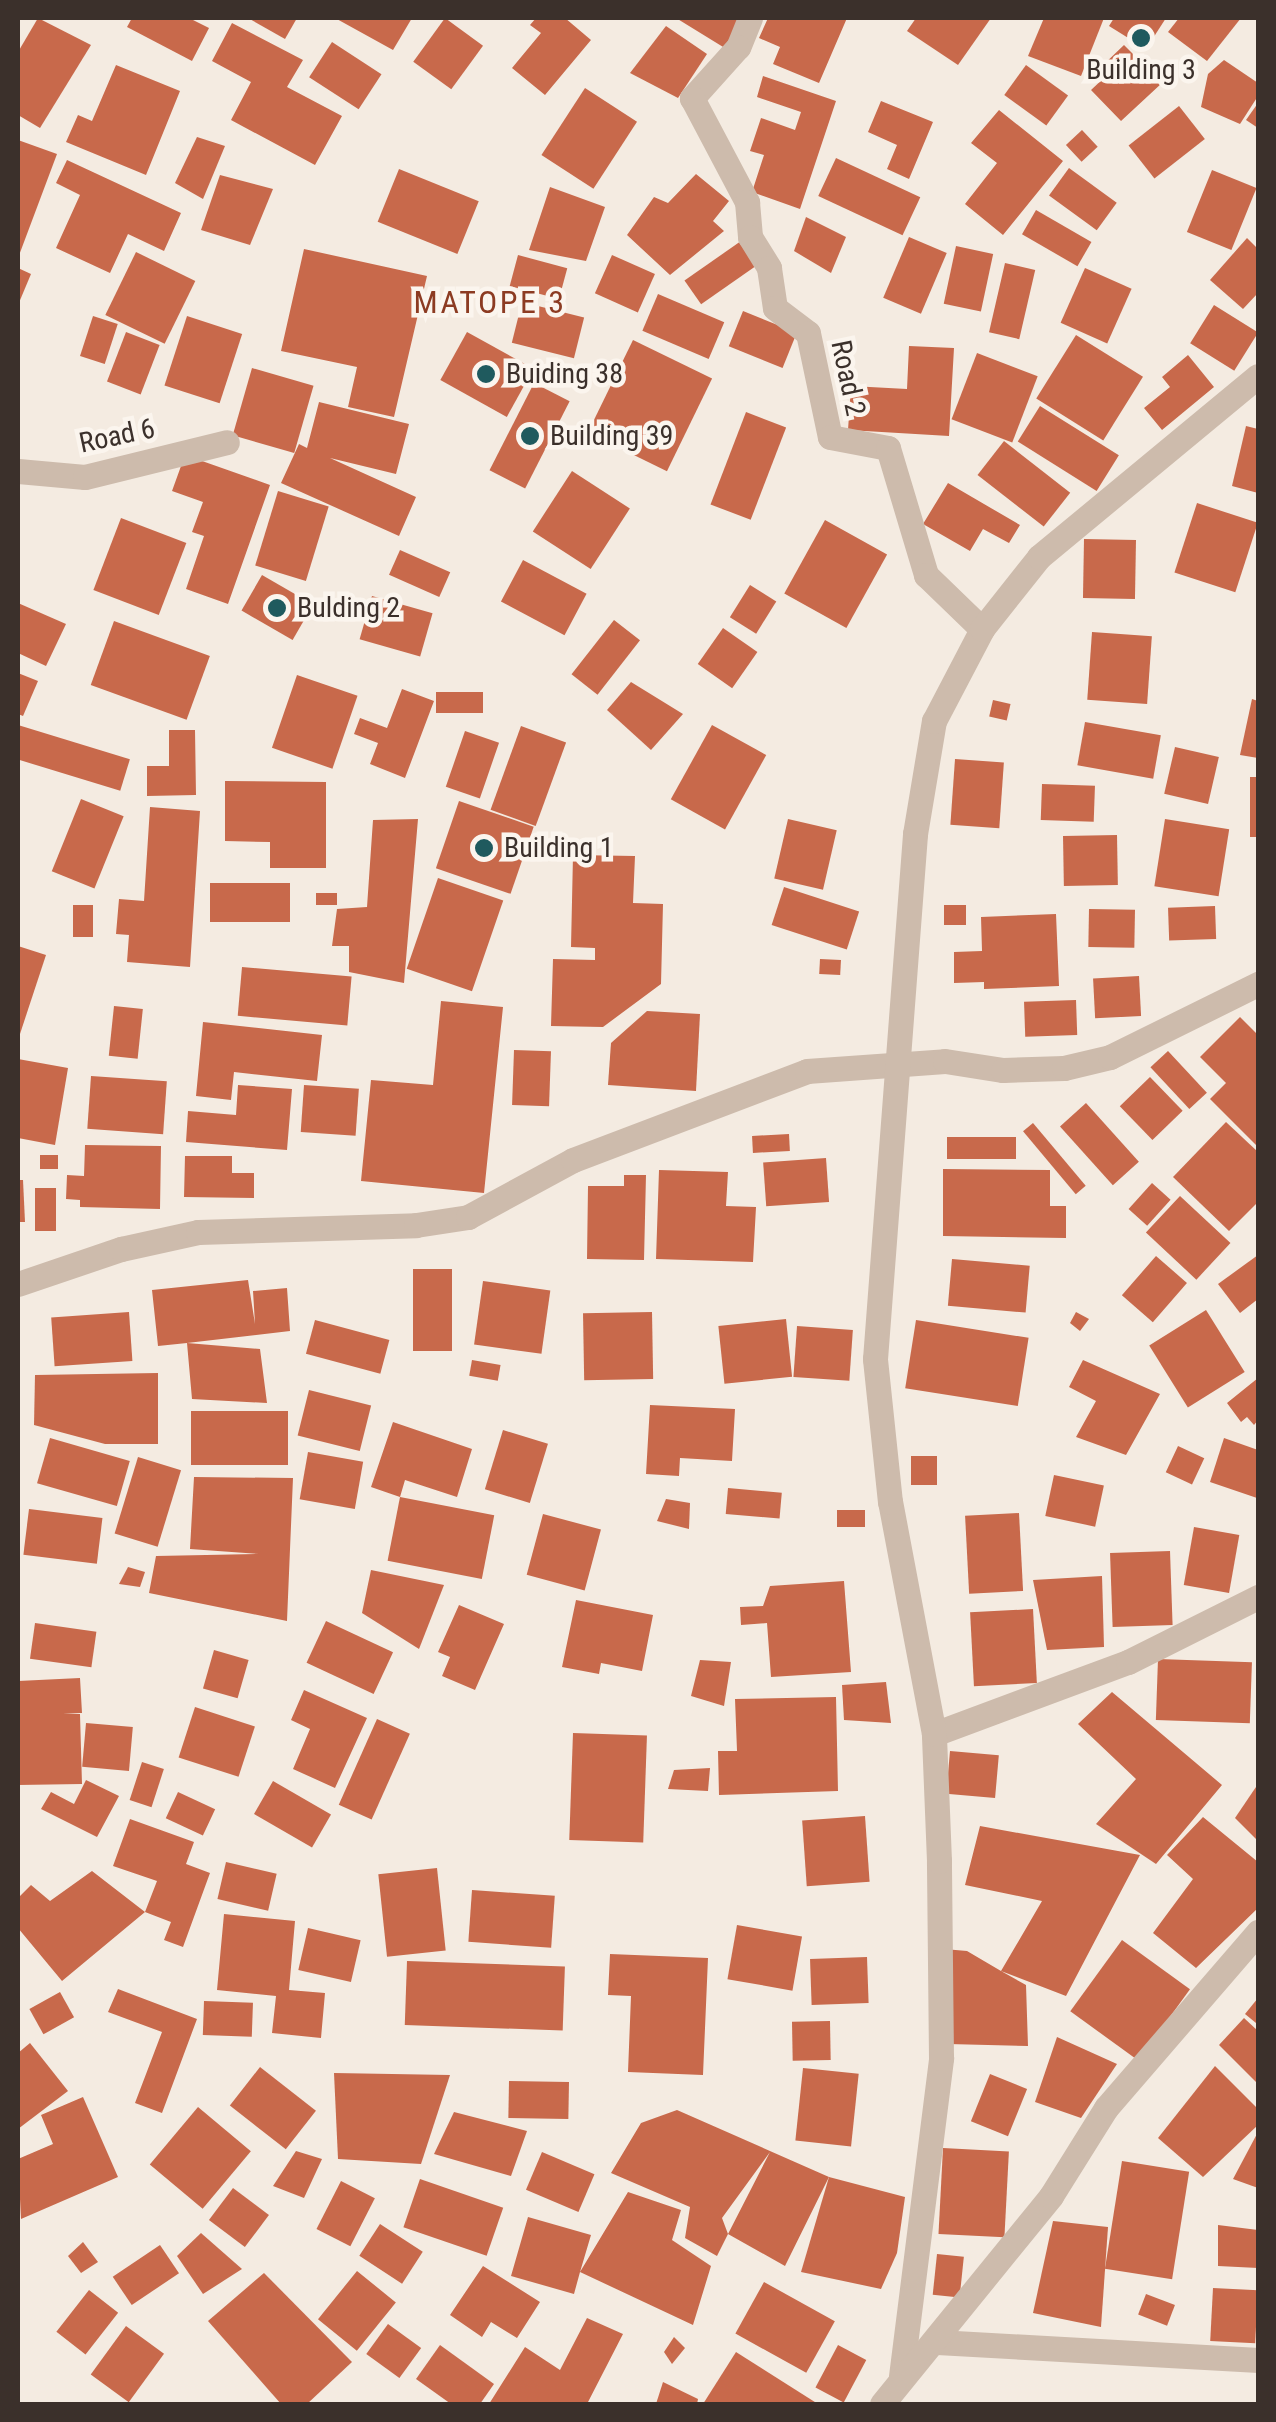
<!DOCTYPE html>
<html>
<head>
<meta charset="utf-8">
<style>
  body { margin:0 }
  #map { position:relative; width:1276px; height:2422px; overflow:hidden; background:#f4ebe1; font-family:"Roboto Condensed",sans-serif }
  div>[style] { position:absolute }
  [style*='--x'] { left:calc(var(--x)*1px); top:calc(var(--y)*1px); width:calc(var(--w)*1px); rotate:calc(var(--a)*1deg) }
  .building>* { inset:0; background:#c8694b; transform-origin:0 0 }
  .street>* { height:25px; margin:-12.5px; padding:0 12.5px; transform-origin:12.5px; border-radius:12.5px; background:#cdbbac }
  .dots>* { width:28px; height:28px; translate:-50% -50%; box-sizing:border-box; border:5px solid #fbf5ee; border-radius:50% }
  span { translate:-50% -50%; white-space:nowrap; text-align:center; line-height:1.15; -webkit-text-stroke:9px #fbf5ee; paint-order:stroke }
  .poi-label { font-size:28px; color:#3b302b }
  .left { translate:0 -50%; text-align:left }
  .street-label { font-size:28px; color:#3b302b }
  .quarter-label { font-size:32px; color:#8c3b22; letter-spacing:2.5px }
  .frame { position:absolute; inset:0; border:20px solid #3b302b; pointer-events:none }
</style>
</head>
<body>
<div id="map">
  <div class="building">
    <div style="clip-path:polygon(38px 18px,91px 45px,40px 128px,18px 115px,18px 52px)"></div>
    <div style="clip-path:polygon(132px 18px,189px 18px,209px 28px,192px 61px,127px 27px)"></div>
    <div style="clip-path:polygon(248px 18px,297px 18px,285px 39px)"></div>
    <div style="clip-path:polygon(335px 18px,412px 18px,393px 50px)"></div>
    <div style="left:445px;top:18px;width:47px;height:54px;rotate:36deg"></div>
    <div style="clip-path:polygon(536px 18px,565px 18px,591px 40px,545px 95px,512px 68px,541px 33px,530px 25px)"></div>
    <div style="clip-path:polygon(676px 18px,740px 18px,728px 50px)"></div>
    <div style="clip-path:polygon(768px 18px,847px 18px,819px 83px,773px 64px,780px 47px,759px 38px)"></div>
    <div style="clip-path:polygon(916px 18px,991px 18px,958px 65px,907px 31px)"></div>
    <div style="clip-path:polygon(1044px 18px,1104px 18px,1081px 76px,1028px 56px)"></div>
    <div style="clip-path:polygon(1114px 18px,1166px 18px,1146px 49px,1109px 26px)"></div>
    <div style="clip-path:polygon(1179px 18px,1241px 18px,1207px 61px,1168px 32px)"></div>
    <div style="clip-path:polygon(232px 23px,303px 60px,287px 87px,342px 116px,315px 165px,231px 120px,251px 82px,212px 61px)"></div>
    <div style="clip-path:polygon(666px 26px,707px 54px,678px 98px,630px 73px)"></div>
    <div style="left:332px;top:42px;width:59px;height:42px;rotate:33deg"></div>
    <div style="clip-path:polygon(1124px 45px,1162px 83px,1121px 121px,1091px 90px,1106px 76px,1100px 68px)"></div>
    <div style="clip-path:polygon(1224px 60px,1258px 83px,1258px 96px,1240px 124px,1201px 107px,1208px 74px)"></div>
    <div style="clip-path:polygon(116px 65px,180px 91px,146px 175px,66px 142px,78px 115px,92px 121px)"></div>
    <div style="left:1026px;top:65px;width:52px;height:37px;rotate:36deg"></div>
    <div style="clip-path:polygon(763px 76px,836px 101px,800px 209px,752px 192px,764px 155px,750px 151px,761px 118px,795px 130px,801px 112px,757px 97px)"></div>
    <div style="left:585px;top:88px;width:62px;height:80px;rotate:33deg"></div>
    <div style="clip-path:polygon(881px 101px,933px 122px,909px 179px,887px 169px,897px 145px,868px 132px)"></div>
    <div style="clip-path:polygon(1258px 103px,1258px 128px,1246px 120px)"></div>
    <div style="left:1179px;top:106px;width:42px;height:64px;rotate:52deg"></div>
    <div style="clip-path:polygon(999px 110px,1063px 161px,1003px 235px,965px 204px,997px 163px,971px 143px)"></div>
    <div style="left:1082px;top:130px;width:23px;height:22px;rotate:47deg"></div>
    <div style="clip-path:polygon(197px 137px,225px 146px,203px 199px,175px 183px)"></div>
    <div style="clip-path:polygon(18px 140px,57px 154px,18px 258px)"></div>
    <div style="left:836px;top:158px;width:93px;height:42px;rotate:25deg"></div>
    <div style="clip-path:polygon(67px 160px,181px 213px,164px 251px,128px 234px,110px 273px,56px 248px,80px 195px,56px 183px)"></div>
    <div style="left:1069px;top:168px;width:59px;height:34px;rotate:36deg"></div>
    <div style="left:399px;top:169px;width:86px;height:57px;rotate:22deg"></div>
    <div style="left:1212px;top:170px;width:48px;height:67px;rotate:22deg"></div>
    <div style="clip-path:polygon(696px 174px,729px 201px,713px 221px,724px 231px,670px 275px,627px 235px,654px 197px,668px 203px)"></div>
    <div style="clip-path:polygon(220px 175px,273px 189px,250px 245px,201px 230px)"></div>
    <div style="clip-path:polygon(550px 187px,605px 207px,586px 261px,529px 250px)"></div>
    <div style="left:1036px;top:210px;width:64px;height:28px;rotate:30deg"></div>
    <div style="clip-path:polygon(806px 217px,846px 237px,831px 273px,794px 251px)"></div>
    <div style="left:909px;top:237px;width:41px;height:66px;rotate:23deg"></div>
    <div style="clip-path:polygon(1247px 238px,1258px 249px,1258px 293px,1243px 309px,1210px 280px)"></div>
    <div style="left:741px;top:241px;width:29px;height:69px;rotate:55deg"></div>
    <div style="left:956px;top:246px;width:38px;height:59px;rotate:12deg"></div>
    <div style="clip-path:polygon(304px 249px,427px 276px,394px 417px,348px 407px,357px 367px,281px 351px)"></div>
    <div style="left:136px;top:252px;width:66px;height:70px;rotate:26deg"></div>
    <div style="left:518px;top:255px;width:51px;height:32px;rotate:15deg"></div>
    <div style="left:612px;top:255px;width:47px;height:42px;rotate:24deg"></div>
    <div style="left:1005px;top:263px;width:31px;height:71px;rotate:13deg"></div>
    <div style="clip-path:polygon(18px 268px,31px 274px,18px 305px)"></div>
    <div style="left:1085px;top:268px;width:51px;height:60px;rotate:24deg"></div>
    <div style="left:658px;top:294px;width:72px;height:40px;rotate:23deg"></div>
    <div style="left:522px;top:302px;width:64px;height:42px;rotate:14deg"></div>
    <div style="left:1214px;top:305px;width:52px;height:45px;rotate:32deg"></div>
    <div style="left:743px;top:311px;width:58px;height:38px;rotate:22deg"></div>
    <div style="left:93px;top:316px;width:26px;height:42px;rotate:18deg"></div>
    <div style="left:187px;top:316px;width:58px;height:73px;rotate:18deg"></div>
    <div style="left:126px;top:332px;width:36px;height:53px;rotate:21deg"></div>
    <div style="left:467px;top:332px;width:76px;height:55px;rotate:29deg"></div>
    <div style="left:1076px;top:335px;width:79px;height:75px;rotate:32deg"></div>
    <div style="left:633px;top:340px;width:88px;height:103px;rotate:26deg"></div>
    <div style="clip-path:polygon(909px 346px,954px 348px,949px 436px,848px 430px,851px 386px,907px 389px)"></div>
    <div style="left:977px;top:353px;width:65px;height:71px;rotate:21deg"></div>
    <div style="clip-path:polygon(1188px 355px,1214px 387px,1162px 430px,1144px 408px,1170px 387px,1162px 377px)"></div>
    <div style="left:252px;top:368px;width:64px;height:70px;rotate:16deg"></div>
    <div style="left:534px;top:383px;width:40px;height:98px;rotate:27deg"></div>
    <div style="clip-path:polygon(319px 402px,409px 424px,396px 474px,330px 458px,416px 497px,399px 536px,281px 483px,299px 444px,307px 448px)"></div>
    <div style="left:1040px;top:406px;width:93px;height:42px;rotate:32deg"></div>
    <div style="left:746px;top:412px;width:43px;height:99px;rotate:21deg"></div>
    <div style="clip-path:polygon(1246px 426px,1258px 429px,1258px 493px,1232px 486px)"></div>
    <div style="left:1004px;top:441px;width:84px;height:43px;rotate:38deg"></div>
    <div style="clip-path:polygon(185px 455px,270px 485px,228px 604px,186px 589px,204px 536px,192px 532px,203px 502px,172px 491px)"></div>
    <div style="left:572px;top:471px;width:69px;height:72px;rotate:33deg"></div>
    <div style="clip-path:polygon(948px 483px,1020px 525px,1009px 543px,983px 529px,970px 551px,923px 524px)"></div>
    <div style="left:278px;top:491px;width:53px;height:78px;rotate:17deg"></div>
    <div style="left:1197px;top:503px;width:64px;height:73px;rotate:18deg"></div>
    <div style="left:121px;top:518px;width:70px;height:77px;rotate:21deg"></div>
    <div style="left:825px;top:520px;width:71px;height:84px;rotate:29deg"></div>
    <div style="left:1084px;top:539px;width:52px;height:59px;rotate:1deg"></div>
    <div style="left:400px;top:550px;width:55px;height:27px;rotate:24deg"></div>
    <div style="left:523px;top:560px;width:72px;height:47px;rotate:28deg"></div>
    <div style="left:262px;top:575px;width:59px;height:41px;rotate:30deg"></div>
    <div style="left:750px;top:585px;width:31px;height:38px;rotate:32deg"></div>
    <div style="left:372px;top:596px;width:63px;height:45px;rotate:16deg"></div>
    <div style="clip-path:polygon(18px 603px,66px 624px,46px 666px,18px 653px)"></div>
    <div style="left:614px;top:620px;width:33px;height:69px;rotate:38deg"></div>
    <div style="left:114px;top:621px;width:102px;height:68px;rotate:20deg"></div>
    <div style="left:723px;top:628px;width:42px;height:44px;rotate:35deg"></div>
    <div style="left:1092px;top:632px;width:60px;height:68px;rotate:4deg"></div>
    <div style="clip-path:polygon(18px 673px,38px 681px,23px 716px,18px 714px)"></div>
    <div style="left:297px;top:675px;width:64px;height:77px;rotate:19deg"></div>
    <div style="clip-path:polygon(631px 682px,683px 714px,651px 750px,607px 710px)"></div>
    <div style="clip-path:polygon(402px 689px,434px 701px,405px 778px,370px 764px,378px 743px,354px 734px,360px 718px,387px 728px)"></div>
    <div style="left:436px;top:692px;width:47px;height:21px"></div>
    <div style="clip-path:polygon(1252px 699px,1258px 701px,1258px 758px,1240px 755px)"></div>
    <div style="left:993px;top:700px;width:18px;height:17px;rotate:13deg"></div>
    <div style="left:1085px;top:722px;width:77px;height:44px;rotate:10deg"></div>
    <div style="left:18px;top:725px;width:117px;height:33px;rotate:17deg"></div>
    <div style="left:712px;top:725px;width:62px;height:85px;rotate:29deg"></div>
    <div style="left:521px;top:726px;width:48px;height:89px;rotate:20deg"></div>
    <div style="clip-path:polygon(169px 730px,195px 730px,196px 795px,147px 796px,147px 766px,169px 766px)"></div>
    <div style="left:465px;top:731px;width:36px;height:59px;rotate:19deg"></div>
    <div style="left:1175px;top:747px;width:45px;height:48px;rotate:13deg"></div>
    <div style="left:955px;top:759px;width:49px;height:66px;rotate:4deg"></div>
    <div style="left:1250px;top:777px;width:8px;height:60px"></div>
    <div style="clip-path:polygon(225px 781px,326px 782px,326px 868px,270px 868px,270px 842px,225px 841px)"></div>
    <div style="left:1042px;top:784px;width:53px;height:36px;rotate:2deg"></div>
    <div style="left:81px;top:799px;width:46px;height:78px;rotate:22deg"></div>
    <div style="left:459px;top:801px;width:79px;height:71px;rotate:19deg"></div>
    <div style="clip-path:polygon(150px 807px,200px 811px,190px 967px,127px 962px,129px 935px,116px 934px,119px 899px,144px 901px)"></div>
    <div style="clip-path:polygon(418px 819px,404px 983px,349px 972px,349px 946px,332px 946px,337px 909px,367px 907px,373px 820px)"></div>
    <div style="left:788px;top:819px;width:50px;height:61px;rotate:13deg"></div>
    <div style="left:1165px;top:819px;width:65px;height:68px;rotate:9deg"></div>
    <div style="left:1117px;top:835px;width:50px;height:54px;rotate:89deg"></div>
    <div style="clip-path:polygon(573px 855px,635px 856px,633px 903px,663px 904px,661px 984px,603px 1027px,551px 1026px,553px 959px,595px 960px,595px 948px,571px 947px)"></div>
    <div style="left:438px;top:878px;width:69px;height:96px;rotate:19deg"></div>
    <div style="left:210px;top:883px;width:80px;height:39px"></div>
    <div style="left:784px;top:887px;width:79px;height:40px;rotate:18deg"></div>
    <div style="left:316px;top:893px;width:21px;height:12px"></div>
    <div style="left:73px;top:905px;width:20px;height:32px"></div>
    <div style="left:944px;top:905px;width:22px;height:20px"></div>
    <div style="left:1215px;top:906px;width:33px;height:47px;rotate:88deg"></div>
    <div style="left:1089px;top:909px;width:46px;height:38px;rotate:1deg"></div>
    <div style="clip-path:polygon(1056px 914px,1059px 986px,984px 989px,984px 982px,954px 983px,954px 952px,982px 951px,981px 917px)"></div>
    <div style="clip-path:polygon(18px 946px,46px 955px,18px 1040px)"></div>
    <div style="left:820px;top:959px;width:21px;height:15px;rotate:3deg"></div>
    <div style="left:242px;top:967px;width:110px;height:49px;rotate:5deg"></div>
    <div style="left:1139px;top:976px;width:40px;height:46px;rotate:87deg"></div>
    <div style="left:1076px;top:1000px;width:35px;height:52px;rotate:88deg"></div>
    <div style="clip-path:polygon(441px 1001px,503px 1007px,484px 1193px,361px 1181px,371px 1080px,433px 1085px)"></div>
    <div style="left:114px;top:1006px;width:29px;height:50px;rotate:6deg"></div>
    <div style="clip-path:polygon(647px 1011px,700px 1014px,696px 1091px,608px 1085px,611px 1043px)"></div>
    <div style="clip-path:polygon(1240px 1017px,1258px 1035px,1258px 1147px,1210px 1099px,1226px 1083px,1200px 1057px)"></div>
    <div style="clip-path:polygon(203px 1022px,322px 1035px,317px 1081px,234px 1072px,231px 1100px,196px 1096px)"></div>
    <div style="left:514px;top:1050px;width:37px;height:55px;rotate:2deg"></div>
    <div style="left:1168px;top:1051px;width:57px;height:24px;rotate:47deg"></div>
    <div style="clip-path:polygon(18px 1059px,68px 1068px,55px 1145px,18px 1138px)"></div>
    <div style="left:91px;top:1076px;width:76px;height:53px;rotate:4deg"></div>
    <div style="left:1150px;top:1077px;width:47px;height:42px;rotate:46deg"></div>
    <div style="clip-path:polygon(238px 1085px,292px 1089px,287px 1150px,186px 1142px,188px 1111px,236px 1115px)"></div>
    <div style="left:304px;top:1085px;width:55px;height:47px;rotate:4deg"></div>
    <div style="left:1086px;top:1103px;width:79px;height:35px;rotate:48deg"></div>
    <div style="clip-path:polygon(1226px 1122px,1258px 1152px,1258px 1202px,1229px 1231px,1173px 1177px)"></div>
    <div style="left:1033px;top:1123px;width:82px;height:13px;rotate:50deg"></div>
    <div style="left:789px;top:1134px;width:17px;height:37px;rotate:87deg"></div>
    <div style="left:1016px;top:1137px;width:22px;height:69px;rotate:90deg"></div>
    <div style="clip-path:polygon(85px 1145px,161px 1146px,160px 1209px,80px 1207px,80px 1200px,66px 1199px,67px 1175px,84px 1176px)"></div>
    <div style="left:40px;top:1155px;width:18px;height:14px"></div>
    <div style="clip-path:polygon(185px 1156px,232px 1156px,232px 1173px,254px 1173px,254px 1198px,184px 1197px)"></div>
    <div style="left:826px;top:1158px;width:44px;height:63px;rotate:86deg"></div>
    <div style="clip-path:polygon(943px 1169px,1050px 1170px,1050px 1206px,1066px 1206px,1066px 1238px,943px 1236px)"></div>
    <div style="clip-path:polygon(659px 1170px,728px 1172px,726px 1206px,756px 1207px,753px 1262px,656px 1259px)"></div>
    <div style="clip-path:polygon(624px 1175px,646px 1175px,644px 1260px,587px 1259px,588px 1186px,624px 1186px)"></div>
    <div style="clip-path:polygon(18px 1180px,23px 1180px,25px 1222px,18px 1222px)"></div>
    <div style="left:1152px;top:1183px;width:25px;height:35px;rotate:42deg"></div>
    <div style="left:35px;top:1188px;width:21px;height:43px"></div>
    <div style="left:1180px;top:1196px;width:69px;height:50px;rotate:43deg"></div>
    <div style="clip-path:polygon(1258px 1255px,1258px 1299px,1240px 1313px,1218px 1284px)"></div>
    <div style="left:1156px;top:1256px;width:41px;height:52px;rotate:41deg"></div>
    <div style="left:952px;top:1259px;width:78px;height:47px;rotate:5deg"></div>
    <div style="left:413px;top:1269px;width:39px;height:82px"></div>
    <div style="clip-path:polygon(248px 1280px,255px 1324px,253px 1291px,287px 1288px,290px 1331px,187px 1343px,260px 1349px,267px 1403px,192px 1399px,187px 1343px,158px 1346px,152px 1290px)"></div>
    <div style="left:483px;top:1281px;width:68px;height:64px;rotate:8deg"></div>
    <div style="left:1206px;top:1310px;width:73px;height:67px;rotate:58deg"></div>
    <div style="left:129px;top:1312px;width:49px;height:78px;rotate:86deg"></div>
    <div style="left:652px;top:1312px;width:67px;height:69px;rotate:89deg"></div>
    <div style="clip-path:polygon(1076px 1312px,1089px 1319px,1080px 1331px,1070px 1323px)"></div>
    <div style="left:786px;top:1319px;width:58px;height:68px;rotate:84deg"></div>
    <div style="left:315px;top:1320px;width:77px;height:35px;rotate:15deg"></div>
    <div style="left:916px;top:1320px;width:114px;height:69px;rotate:9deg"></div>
    <div style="left:797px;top:1326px;width:56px;height:51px;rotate:4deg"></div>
    <div style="left:472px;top:1360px;width:29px;height:16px;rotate:10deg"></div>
    <div style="clip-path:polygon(1083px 1360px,1160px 1394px,1126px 1455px,1076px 1437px,1096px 1401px,1069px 1387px)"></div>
    <div style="clip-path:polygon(158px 1373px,158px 1444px,105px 1444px,34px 1425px,35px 1375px)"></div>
    <div style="clip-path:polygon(1258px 1378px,1258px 1420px,1254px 1425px,1247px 1417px,1241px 1422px,1227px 1403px)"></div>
    <div style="left:309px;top:1390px;width:64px;height:47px;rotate:14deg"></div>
    <div style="clip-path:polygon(650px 1405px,735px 1409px,732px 1461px,680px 1458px,679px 1476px,646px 1474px)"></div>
    <div style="left:191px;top:1411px;width:97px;height:54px"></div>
    <div style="clip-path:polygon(393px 1422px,472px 1449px,457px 1497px,405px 1480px,400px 1497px,371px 1487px)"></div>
    <div style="left:503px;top:1430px;width:47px;height:62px;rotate:17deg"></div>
    <div style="left:50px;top:1438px;width:83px;height:47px;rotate:16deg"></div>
    <div style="clip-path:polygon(1224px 1438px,1258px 1450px,1257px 1498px,1210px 1482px)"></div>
    <div style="left:1178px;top:1446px;width:29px;height:29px;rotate:25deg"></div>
    <div style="left:308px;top:1452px;width:56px;height:48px;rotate:10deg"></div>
    <div style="left:937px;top:1456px;width:29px;height:26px;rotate:90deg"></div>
    <div style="left:138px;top:1457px;width:45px;height:80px;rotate:17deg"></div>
    <div style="left:1054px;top:1475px;width:51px;height:42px;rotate:12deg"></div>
    <div style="clip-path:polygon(194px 1477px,293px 1478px,287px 1621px,149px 1593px,156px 1556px,259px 1554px,190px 1549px)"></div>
    <div style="left:728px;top:1488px;width:54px;height:26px;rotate:5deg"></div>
    <div style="left:400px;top:1497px;width:96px;height:65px;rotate:11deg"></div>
    <div style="clip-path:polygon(666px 1499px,690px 1503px,689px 1529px,657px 1521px)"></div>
    <div style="left:29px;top:1509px;width:74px;height:46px;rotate:7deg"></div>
    <div style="left:865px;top:1510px;width:17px;height:28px;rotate:90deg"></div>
    <div style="left:1019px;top:1513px;width:78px;height:54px;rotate:87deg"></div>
    <div style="left:543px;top:1514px;width:60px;height:63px;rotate:15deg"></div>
    <div style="left:1194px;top:1527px;width:46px;height:59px;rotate:10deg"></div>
    <div style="left:1170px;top:1551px;width:74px;height:60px;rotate:88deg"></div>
    <div style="clip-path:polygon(128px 1567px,145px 1572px,140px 1587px,119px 1584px)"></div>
    <div style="clip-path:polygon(371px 1570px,444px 1585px,419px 1649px,362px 1613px)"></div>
    <div style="clip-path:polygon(1102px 1576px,1104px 1647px,1047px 1650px,1033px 1580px)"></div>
    <div style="clip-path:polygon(844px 1581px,851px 1672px,771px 1677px,767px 1623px,741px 1625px,740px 1607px,763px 1606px,770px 1586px)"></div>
    <div style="clip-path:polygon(576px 1600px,653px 1615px,642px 1671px,601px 1663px,599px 1674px,562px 1667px)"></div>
    <div style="clip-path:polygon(459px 1605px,504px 1624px,475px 1690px,442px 1676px,450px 1657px,438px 1652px)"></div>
    <div style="left:1033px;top:1609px;width:74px;height:63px;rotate:87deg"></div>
    <div style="left:326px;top:1621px;width:74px;height:46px;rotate:25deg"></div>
    <div style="left:35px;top:1623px;width:62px;height:36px;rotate:8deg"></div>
    <div style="left:214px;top:1650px;width:36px;height:40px;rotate:16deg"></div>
    <div style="left:1158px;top:1659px;width:94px;height:61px;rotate:2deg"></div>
    <div style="clip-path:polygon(700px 1660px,731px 1662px,724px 1706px,691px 1696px)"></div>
    <div style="clip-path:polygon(80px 1678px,82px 1713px,63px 1713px,80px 1714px,82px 1784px,18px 1785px,18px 1681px)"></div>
    <div style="clip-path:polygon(886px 1682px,891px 1723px,844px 1720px,842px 1685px)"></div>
    <div style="clip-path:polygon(304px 1690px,367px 1718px,335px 1788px,293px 1769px,310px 1729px,291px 1720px)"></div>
    <div style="clip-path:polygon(1112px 1692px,1222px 1785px,1156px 1864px,1096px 1824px,1136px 1779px,1078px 1724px)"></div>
    <div style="clip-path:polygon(836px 1697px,838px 1791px,719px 1795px,718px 1751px,737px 1751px,735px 1699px)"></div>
    <div style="left:195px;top:1707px;width:63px;height:53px;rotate:18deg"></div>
    <div style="left:377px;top:1719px;width:36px;height:94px;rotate:24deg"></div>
    <div style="left:86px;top:1723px;width:47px;height:44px;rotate:5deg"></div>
    <div style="left:573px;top:1733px;width:74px;height:107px;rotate:2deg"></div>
    <div style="left:950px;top:1751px;width:49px;height:43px;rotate:5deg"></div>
    <div style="left:142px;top:1762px;width:23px;height:40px;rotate:18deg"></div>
    <div style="clip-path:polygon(710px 1768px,708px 1791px,668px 1789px,674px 1770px)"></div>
    <div style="clip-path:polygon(86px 1780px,119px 1796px,97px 1837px,41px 1809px,51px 1792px,74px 1804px)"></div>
    <div style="left:273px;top:1781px;width:67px;height:38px;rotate:30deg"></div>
    <div style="clip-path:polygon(1258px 1784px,1258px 1841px,1235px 1818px)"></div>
    <div style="left:178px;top:1792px;width:41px;height:29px;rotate:25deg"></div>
    <div style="left:865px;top:1816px;width:66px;height:63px;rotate:86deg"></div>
    <div style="clip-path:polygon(1203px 1817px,1258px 1862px,1258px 1908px,1196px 1968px,1153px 1933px,1193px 1879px,1167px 1855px)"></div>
    <div style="clip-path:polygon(130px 1819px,194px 1842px,186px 1864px,210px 1873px,183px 1947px,164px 1940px,171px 1922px,145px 1912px,157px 1881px,113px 1866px)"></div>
    <div style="clip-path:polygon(980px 1826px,1140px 1855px,1066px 1996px,1001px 1971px,1026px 1985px,1028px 2046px,948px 2044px,944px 1949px,967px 1951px,1001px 1971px,1042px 1901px,965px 1885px)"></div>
    <div style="left:226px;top:1862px;width:52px;height:38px;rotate:13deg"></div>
    <div style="left:437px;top:1868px;width:83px;height:59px;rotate:84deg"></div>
    <div style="clip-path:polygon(92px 1871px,145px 1912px,62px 1981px,18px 1928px,18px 1898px,31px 1885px,50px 1901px)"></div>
    <div style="left:472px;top:1890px;width:83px;height:52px;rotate:4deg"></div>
    <div style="clip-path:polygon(224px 1914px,295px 1921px,289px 1990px,325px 1993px,321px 2038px,272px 2033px,276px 1996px,217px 1990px)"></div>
    <div style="left:737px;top:1925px;width:66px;height:55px;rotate:10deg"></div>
    <div style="left:308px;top:1928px;width:54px;height:43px;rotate:13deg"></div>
    <div style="left:1122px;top:1940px;width:84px;height:88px;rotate:36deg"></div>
    <div style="clip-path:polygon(610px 1954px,708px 1958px,703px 2075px,628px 2072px,631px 1996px,608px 1995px)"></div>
    <div style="left:867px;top:1957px;width:46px;height:57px;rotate:88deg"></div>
    <div style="left:407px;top:1961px;width:158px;height:64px;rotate:2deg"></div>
    <div style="clip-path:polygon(118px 1989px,197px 2019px,162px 2113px,135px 2103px,162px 2032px,108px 2012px)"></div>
    <div style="left:60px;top:1992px;width:29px;height:35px;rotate:61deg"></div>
    <div style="clip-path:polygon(1258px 1998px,1258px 2020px,1256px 2023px,1245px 2014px)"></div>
    <div style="left:204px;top:2001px;width:49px;height:34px;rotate:2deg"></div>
    <div style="clip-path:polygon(1244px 2018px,1258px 2031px,1257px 2083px,1219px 2045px)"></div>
    <div style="left:830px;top:2021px;width:39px;height:38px;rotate:89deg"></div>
    <div style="clip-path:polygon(1057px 2037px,1117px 2064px,1081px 2118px,1035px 2102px)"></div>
    <div style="clip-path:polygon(30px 2043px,68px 2091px,18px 2129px,18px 2053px)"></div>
    <div style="clip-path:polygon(1215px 2066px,1258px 2109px,1258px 2125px,1203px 2177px,1158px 2138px)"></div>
    <div style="left:260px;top:2067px;width:71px;height:49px;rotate:38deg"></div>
    <div style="left:803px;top:2068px;width:56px;height:73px;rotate:6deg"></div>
    <div style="clip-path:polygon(334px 2073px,450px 2075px,421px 2164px,338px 2159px)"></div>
    <div style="left:990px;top:2074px;width:40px;height:51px;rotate:22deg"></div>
    <div style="left:509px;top:2081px;width:60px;height:37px;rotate:1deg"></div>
    <div style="clip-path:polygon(83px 2097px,118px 2177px,21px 2219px,18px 2159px,53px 2144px,41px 2115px)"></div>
    <div style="left:198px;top:2107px;width:69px;height:75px;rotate:40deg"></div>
    <div style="clip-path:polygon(evenodd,677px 2110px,829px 2177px,785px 2266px,728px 2234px,717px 2256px,685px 2238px,690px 2207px,611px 2173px,641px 2123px,677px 2110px,770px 2152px,728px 2234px,722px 2218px,770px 2152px)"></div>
    <div style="clip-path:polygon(454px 2112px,527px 2131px,511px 2176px,434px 2154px)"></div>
    <div style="clip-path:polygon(1258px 2132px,1258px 2188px,1233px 2179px)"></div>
    <div style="left:943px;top:2148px;width:66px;height:86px;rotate:3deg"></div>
    <div style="clip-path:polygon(296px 2151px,322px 2159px,304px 2198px,273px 2186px)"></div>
    <div style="left:542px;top:2152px;width:57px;height:41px;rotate:23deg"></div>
    <div style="left:1122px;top:2161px;width:68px;height:109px;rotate:9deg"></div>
    <div style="clip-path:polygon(829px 2177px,905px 2197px,897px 2253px,881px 2289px,801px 2272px)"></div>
    <div style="left:420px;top:2179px;width:88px;height:51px;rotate:19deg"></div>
    <div style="left:341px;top:2181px;width:38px;height:54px;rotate:27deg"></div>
    <div style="left:233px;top:2188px;width:45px;height:40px;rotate:37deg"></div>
    <div style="clip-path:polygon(628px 2192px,681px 2210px,672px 2240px,711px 2266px,693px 2325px,580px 2272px,574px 2294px,511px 2276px,528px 2217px,591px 2235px,580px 2272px)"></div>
    <div style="clip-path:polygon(1053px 2221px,1108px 2227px,1101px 2327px,1033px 2313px)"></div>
    <div style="left:380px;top:2224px;width:51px;height:38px;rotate:33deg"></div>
    <div style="clip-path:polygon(1218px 2225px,1258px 2230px,1258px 2268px,1218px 2266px)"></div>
    <div style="clip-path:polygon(201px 2233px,242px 2269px,203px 2294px,177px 2256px)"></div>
    <div style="clip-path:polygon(83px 2242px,98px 2262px,81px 2273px,68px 2256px)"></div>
    <div style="left:160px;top:2245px;width:34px;height:57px;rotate:56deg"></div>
    <div style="left:937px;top:2254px;width:27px;height:41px;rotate:6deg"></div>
    <div style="clip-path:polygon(483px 2266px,540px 2302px,517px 2338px,491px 2322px,482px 2337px,450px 2315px)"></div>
    <div style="left:357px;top:2271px;width:50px;height:62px;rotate:39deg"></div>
    <div style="clip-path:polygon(264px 2273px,352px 2362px,307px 2404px,281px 2404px,208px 2321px)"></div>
    <div style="left:764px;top:2282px;width:81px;height:59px;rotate:29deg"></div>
    <div style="left:1213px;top:2288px;width:45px;height:53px;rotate:3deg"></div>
    <div style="left:89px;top:2290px;width:37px;height:53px;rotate:38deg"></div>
    <div style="left:1146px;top:2294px;width:31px;height:22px;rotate:21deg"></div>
    <div style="clip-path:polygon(587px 2318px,623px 2334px,587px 2404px,489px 2404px,525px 2347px,560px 2370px)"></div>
    <div style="left:388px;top:2324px;width:41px;height:37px;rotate:36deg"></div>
    <div style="left:126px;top:2326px;width:47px;height:60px;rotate:36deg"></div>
    <div style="clip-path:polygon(674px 2337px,685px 2348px,672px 2364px,664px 2352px)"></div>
    <div style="clip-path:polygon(440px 2345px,494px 2384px,480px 2404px,451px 2404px,416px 2379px)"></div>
    <div style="left:838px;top:2345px;width:32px;height:48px;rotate:28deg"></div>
    <div style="clip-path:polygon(736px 2352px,818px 2404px,703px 2404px)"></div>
    <div style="clip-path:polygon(663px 2382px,698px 2399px,697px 2404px,656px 2404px)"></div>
  </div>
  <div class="street">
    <div style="--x:750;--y:18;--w:31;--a:112"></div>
    <div style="--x:738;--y:47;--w:69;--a:132"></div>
    <div style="--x:692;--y:98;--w:118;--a:62.1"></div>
    <div style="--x:747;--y:202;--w:35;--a:85"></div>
    <div style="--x:750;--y:237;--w:36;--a:58"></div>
    <div style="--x:769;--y:268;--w:40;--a:81.5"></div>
    <div style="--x:775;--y:308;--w:41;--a:37.1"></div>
    <div style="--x:808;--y:333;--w:106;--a:78.1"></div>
    <div style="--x:830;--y:437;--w:59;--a:10.7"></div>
    <div style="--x:888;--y:448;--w:133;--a:73.3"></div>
    <div style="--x:926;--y:575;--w:78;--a:44"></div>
    <div style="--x:18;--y:471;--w:67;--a:5.1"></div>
    <div style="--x:85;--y:477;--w:146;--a:-13.8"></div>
    <div style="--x:18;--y:1284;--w:109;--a:-18.8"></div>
    <div style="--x:121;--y:1249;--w:79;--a:-12.4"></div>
    <div style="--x:198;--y:1232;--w:218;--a:-1.8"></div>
    <div style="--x:416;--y:1225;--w:53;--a:-8.7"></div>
    <div style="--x:468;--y:1217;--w:119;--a:-28.5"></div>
    <div style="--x:573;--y:1160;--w:250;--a:-20.8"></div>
    <div style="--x:807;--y:1071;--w:138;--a:-4.1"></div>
    <div style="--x:945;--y:1061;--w:59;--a:8.8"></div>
    <div style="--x:1003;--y:1070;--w:61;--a:-1.9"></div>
    <div style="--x:1064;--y:1068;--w:47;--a:-13.4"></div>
    <div style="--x:1110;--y:1057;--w:165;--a:-26.3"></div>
    <div style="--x:934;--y:1734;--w:207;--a:-20.4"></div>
    <div style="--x:1128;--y:1662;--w:145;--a:-26.6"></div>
    <div style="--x:937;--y:2342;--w:322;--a:3.2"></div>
    <div style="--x:901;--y:2376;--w:321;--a:-82.8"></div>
    <div style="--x:941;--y:2058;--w:197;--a:-90.6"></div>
    <div style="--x:939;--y:1861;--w:127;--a:-92.3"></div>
    <div style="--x:934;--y:1734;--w:236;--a:-100.7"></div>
    <div style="--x:890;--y:1502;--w:144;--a:-96"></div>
    <div style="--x:875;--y:1359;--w:527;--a:-85.64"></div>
    <div style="--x:915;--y:834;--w:115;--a:-80.5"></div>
    <div style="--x:934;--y:721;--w:104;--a:-62.4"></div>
    <div style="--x:982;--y:629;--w:92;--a:-51.6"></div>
    <div style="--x:1039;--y:557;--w:284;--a:-39.6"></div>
    <div style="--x:882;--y:2404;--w:268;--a:-50.9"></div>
    <div style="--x:1051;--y:2196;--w:104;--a:-58"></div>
    <div style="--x:1106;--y:2108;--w:233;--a:-49.2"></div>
  </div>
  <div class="dots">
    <div style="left:1141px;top:38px;background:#1f5a5e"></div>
    <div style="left:486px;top:374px;background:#1f5a5e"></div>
    <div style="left:530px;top:436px;background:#1f5a5e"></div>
    <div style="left:277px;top:608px;background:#1f5a5e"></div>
    <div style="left:484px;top:848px;background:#1f5a5e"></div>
  </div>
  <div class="poi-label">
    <span style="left:1141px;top:70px">Building 3</span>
    <span class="left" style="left:506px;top:374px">Buiding 38</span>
    <span class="left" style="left:550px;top:436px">Building 39</span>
    <span class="left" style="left:297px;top:608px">Bulding 2</span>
    <span class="left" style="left:504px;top:848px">Building 1</span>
  </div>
  <div class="street-label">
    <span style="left:848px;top:378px;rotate:78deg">Road 2</span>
    <span style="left:117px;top:436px;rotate:-12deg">Road 6</span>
  </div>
  <div class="quarter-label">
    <span style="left:490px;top:302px">MATOPE 3</span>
  </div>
  <div class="frame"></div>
</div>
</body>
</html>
